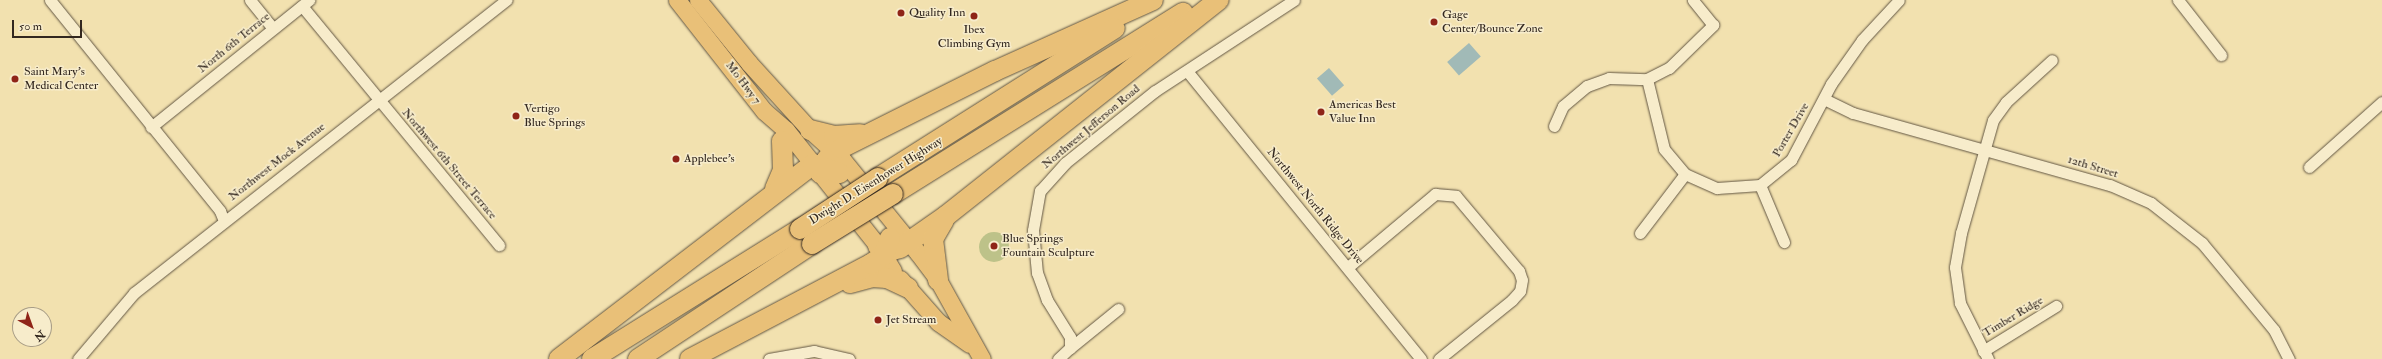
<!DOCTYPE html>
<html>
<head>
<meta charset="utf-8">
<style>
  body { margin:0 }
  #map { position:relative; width:2382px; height:359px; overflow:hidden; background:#f2e1af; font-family:"IM FELL Double Pica",serif }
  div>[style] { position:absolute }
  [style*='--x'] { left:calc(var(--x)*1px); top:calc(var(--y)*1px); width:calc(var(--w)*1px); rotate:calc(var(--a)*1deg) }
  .green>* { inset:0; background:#bdc289 }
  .round { border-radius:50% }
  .water>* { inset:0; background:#a1bab7; transform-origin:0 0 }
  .roads { filter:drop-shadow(0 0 1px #625643) drop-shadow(0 0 1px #625643) }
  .minor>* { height:11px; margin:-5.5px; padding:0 5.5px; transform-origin:5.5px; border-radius:5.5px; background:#f7eccb }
  .primary>* { height:17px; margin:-8.5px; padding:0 8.5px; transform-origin:8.5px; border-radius:8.5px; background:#e9c078 }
  .motorway>* { height:20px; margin:-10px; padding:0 10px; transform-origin:10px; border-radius:10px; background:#e9c078 }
  .bridges { filter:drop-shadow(0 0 1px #32271f) drop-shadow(0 0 1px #32271f) }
  .motorway-bridge>* { height:20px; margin:-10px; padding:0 10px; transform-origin:10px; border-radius:10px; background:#e9c078 }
  .dots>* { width:11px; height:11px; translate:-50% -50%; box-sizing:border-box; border:2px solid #f7eccb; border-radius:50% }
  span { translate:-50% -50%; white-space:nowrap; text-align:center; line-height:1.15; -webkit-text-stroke:3px #f7eccb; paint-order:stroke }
  .poi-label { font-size:12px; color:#32271f }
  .left { translate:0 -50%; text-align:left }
  .street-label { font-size:12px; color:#32271f }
  .north { position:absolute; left:12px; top:307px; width:40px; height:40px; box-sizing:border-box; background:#f7eccb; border:1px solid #a89d86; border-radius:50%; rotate:139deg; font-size:11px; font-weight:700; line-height:16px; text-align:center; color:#32271f }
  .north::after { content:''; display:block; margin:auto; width:14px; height:18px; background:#8f2418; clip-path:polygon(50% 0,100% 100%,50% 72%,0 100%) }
  .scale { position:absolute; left:12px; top:20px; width:70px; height:18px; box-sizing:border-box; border:2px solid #32271f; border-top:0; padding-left:5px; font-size:12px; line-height:14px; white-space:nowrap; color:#32271f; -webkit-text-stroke:3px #f7eccb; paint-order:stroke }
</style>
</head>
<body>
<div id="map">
  <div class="green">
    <div class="round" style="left:979px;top:232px;width:30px;height:30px"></div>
  </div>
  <div class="water">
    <div style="left:1469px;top:43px;width:18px;height:29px;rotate:49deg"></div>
    <div style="left:1329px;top:68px;width:23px;height:16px;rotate:49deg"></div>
  </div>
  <div class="roads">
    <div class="minor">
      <div style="--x:50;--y:0;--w:271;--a:51.1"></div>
      <div style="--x:220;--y:211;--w:11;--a:68"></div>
      <div style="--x:250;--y:0;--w:36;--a:51"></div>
      <div style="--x:2178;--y:0;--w:70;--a:52"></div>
      <div style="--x:302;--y:6;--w:310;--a:50.5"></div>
      <div style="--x:1187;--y:71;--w:371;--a:50.9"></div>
      <div style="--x:1647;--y:79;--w:72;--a:76.3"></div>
      <div style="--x:1664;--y:149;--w:33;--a:50"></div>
      <div style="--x:1685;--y:174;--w:35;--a:24"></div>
      <div style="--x:1717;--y:188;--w:43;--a:-4"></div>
      <div style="--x:1760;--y:185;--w:40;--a:-39"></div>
      <div style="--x:1791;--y:160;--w:86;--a:-62.2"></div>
      <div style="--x:1831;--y:84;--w:54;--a:-54.8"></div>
      <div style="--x:1862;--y:40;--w:54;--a:-47.2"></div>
      <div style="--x:1824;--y:99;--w:32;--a:26"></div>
      <div style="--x:1853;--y:113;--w:267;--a:15.7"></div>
      <div style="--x:2110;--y:185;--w:45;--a:23.7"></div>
      <div style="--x:2151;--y:203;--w:65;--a:38.1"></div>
      <div style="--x:2202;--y:243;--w:113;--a:50.4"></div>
      <div style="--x:2274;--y:330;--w:33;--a:63"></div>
      <div style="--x:1554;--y:126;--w:22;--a:-66"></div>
      <div style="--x:1563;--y:106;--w:31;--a:-40"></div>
      <div style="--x:1587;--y:86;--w:23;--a:-20"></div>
      <div style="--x:1609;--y:78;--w:38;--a:2"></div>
      <div style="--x:1647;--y:79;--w:25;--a:-27"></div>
      <div style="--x:1669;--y:68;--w:62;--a:-44.3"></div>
      <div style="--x:1713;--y:25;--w:32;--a:-129"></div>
      <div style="--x:151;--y:127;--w:203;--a:-38.8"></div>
      <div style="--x:2309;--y:167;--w:98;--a:-41.7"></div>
      <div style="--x:1760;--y:185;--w:62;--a:67.2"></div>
      <div style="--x:1640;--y:233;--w:74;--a:-52.7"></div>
      <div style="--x:1348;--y:267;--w:114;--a:-40"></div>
      <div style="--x:1435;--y:194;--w:21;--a:5"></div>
      <div style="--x:1456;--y:196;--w:98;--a:50"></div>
      <div style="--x:1519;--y:271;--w:9;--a:72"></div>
      <div style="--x:1522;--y:280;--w:11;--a:100"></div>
      <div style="--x:1520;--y:291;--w:12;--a:132"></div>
      <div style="--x:1512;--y:300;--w:94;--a:141.1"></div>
      <div style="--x:1070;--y:348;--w:62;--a:-39.1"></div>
      <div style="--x:1983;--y:351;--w:86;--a:-31.7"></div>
      <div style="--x:78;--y:359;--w:87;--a:-49.7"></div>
      <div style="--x:134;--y:293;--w:474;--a:-38.2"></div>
      <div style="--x:769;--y:359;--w:46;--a:-10.1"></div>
      <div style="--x:814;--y:351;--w:36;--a:13"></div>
      <div style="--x:1058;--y:359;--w:16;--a:-43"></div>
      <div style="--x:1070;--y:348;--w:11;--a:-90"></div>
      <div style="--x:1070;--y:337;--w:44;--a:-121.9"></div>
      <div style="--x:1047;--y:300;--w:29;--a:-110"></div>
      <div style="--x:1037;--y:273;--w:43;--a:-95.3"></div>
      <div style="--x:1033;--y:230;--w:40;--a:-80"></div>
      <div style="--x:1040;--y:191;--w:38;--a:-48"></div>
      <div style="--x:1065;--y:163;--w:115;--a:-38.7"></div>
      <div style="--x:1155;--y:91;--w:166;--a:-33.2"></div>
      <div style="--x:1988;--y:359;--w:63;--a:-116.6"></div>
      <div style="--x:1960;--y:303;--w:36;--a:-98"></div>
      <div style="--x:1955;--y:267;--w:35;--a:-80"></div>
      <div style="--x:1961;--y:233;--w:117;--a:-74.2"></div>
      <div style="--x:1993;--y:120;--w:22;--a:-54"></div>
      <div style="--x:2006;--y:102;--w:62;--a:-42.4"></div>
    </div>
    <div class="primary">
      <div style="--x:677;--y:0;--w:141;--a:51.9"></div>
      <div style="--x:764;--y:111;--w:29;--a:41"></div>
      <div style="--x:786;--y:130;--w:148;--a:51.6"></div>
      <div style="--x:878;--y:246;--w:29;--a:59"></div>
      <div style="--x:698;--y:0;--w:81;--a:51"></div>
      <div style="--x:749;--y:63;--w:91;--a:47.7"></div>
      <div style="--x:810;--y:130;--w:43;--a:42.2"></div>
      <div style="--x:842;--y:159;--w:121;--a:51"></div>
      <div style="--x:918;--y:253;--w:34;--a:53"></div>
      <div style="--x:938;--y:280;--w:90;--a:60.9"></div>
      <div style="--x:900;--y:279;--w:57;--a:48.5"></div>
      <div style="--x:938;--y:322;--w:38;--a:35"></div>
    </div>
    <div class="motorway">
      <div style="--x:810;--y:130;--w:25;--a:14"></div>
      <div style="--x:834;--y:136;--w:26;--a:-4"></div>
      <div style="--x:820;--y:173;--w:16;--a:-63"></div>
      <div style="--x:827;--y:159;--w:18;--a:-38"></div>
      <div style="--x:841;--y:148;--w:172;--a:-26.6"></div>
      <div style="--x:995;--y:71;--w:173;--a:-24.2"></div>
      <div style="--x:878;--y:178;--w:280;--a:-32.3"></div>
      <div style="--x:775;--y:189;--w:21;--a:-67"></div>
      <div style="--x:783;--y:170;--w:29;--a:-92"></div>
      <div style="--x:893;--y:194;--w:342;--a:-32"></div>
      <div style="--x:878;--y:246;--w:15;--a:16"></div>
      <div style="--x:892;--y:250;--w:8;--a:-14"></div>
      <div style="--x:900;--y:248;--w:56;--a:-34.8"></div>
      <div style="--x:946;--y:216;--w:348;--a:-38.4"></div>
      <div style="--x:938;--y:280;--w:41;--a:-97"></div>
      <div style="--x:933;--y:239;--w:22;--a:-60"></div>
      <div style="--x:850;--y:283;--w:23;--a:-15"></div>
      <div style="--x:872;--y:277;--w:15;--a:4"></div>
      <div style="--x:887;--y:278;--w:23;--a:25"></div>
      <div style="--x:559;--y:359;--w:320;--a:-37.5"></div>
      <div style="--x:813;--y:164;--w:28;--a:19"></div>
      <div style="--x:592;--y:359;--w:245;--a:-32"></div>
      <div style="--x:638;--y:359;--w:209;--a:-33.5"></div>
      <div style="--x:690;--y:359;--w:204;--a:-27.7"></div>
      <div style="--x:871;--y:264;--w:16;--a:-35"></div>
      <div style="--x:884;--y:255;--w:18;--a:-71"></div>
    </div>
  </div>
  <div class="bridges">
    <div class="motorway-bridge">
      <div style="--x:800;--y:229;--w:93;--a:-33.2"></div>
      <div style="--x:812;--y:244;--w:95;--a:-31.7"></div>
    </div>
  </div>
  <div class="dots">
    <div style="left:901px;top:13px;background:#8f2418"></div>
    <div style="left:974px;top:16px;background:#8f2418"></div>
    <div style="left:1434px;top:22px;background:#8f2418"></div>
    <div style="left:15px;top:79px;background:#8f2418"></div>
    <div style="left:1321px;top:112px;background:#8f2418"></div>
    <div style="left:516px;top:116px;background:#8f2418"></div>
    <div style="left:676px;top:159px;background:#8f2418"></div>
    <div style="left:994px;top:246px;background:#8f2418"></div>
    <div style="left:878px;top:320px;background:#8f2418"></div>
  </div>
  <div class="poi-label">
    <span class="left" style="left:909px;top:13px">Quality Inn</span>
    <span class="left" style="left:1442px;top:22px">Gage<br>Center/Bounce Zone</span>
    <span style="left:974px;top:37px">Ibex<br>Climbing Gym</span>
    <span class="left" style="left:24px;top:79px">Saint Mary's<br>Medical Center</span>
    <span class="left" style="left:1329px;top:112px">Americas Best<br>Value Inn</span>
    <span class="left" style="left:524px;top:116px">Vertigo<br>Blue Springs</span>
    <span class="left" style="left:684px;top:159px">Applebee's</span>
    <span class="left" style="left:1002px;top:246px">Blue Springs<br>Fountain Sculpture</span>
    <span class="left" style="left:886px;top:320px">Jet Stream</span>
  </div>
  <div class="street-label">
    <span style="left:234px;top:43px;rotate:-39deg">North 6th Terrace</span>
    <span style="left:743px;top:83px;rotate:53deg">Mo Hwy 7</span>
    <span style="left:1091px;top:127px;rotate:-40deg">Northwest Jefferson Road</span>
    <span style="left:1791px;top:130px;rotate:-60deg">Porter Drive</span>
    <span style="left:277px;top:162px;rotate:-38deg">Northwest Mock Avenue</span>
    <span style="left:449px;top:164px;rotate:50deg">Northwest 6th Street Terrace</span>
    <span style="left:2093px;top:167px;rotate:17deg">12th Street</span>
    <span style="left:876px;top:181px;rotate:-32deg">Dwight D. Eisenhower Highway</span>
    <span style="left:1315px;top:206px;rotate:51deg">Northwest North Ridge Drive</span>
    <span style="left:2013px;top:317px;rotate:-31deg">Timber Ridge</span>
  </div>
  <div class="north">N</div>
  <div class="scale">50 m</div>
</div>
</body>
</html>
